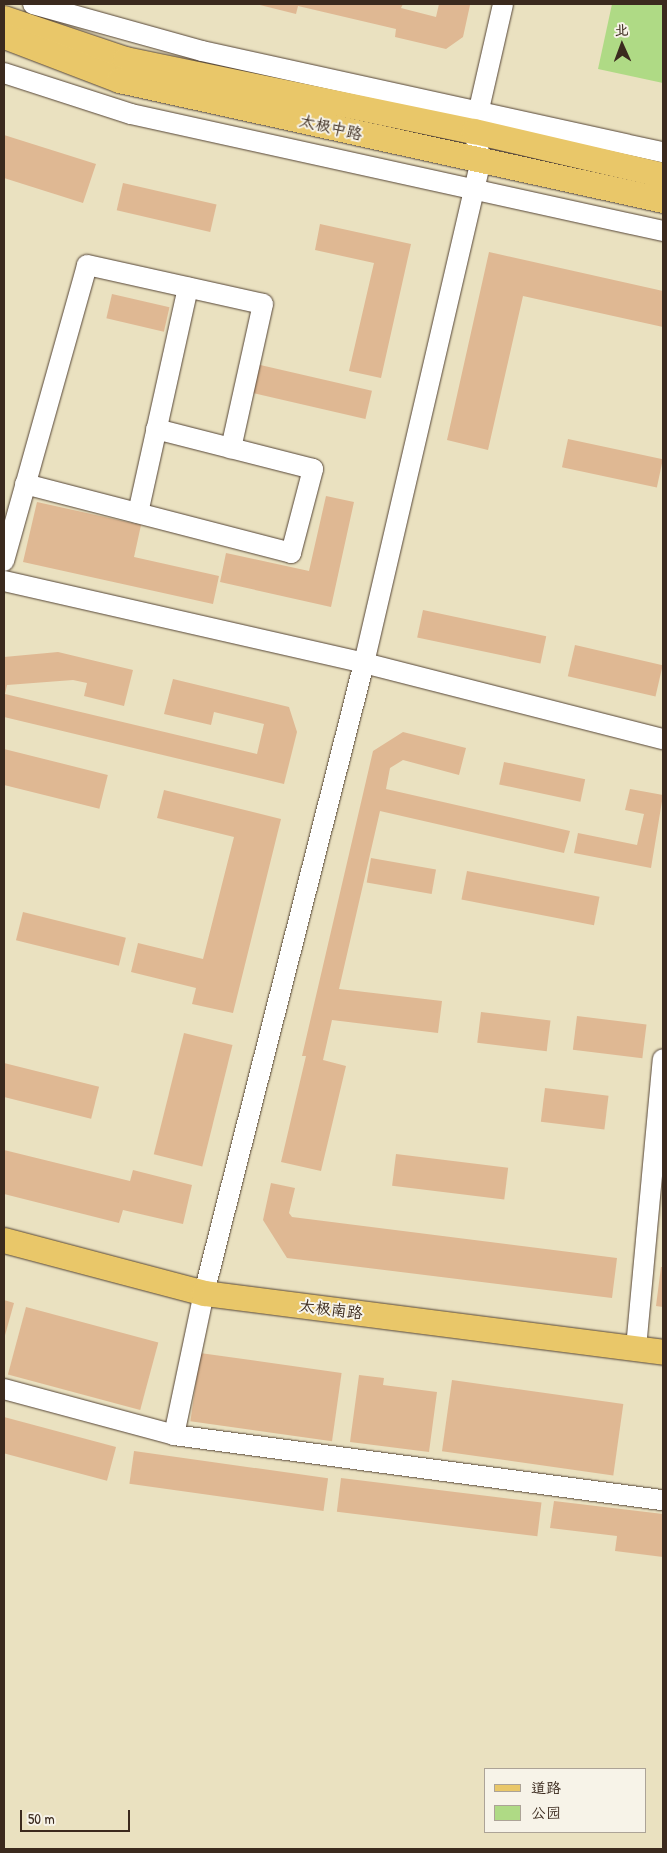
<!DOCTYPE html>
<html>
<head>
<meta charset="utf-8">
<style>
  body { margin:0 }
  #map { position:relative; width:667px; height:1853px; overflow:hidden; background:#eae1c0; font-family:"Patrick Hand","LXGW WenKai TC",sans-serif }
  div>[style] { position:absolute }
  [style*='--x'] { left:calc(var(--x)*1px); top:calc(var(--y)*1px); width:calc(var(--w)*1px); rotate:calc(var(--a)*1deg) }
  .green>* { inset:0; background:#afda85 }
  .building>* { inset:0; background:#dfb893; transform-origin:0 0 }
  .roads { filter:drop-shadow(0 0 1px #554536) drop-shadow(0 0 1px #554536) }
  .minor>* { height:20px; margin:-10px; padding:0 10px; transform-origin:10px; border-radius:10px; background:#fff }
  .major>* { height:25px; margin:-12.5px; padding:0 12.5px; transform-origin:12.5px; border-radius:12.5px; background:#e9c769 }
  span { translate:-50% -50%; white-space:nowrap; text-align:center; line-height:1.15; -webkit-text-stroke:4px #f7f3e8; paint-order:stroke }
  .street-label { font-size:16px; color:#3b2a1e }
  .frame { position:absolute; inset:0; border:5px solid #3b2a1e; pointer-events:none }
  .legend { position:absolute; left:484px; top:1768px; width:162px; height:65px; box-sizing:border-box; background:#f7f3e8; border:1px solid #aca397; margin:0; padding:6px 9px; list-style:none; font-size:15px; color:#3b2a1e }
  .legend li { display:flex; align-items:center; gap:10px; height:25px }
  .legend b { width:25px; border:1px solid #aca397 }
  .north { position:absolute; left:597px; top:20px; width:50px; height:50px; -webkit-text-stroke:4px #f7f3e8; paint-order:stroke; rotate:358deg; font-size:14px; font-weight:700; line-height:20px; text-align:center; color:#3b2a1e }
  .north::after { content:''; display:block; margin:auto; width:18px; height:22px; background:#3b2a1e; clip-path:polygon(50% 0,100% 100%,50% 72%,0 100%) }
  .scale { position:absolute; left:20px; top:1810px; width:110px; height:22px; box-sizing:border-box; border:2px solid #3b2a1e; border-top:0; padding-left:6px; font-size:15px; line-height:18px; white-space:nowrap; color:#3b2a1e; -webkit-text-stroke:4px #f7f3e8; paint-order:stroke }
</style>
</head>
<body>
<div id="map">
  <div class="green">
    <div style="clip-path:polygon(612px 4px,663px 4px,663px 83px,598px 69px)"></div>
  </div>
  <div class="building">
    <div style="clip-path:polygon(256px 4px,403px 4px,401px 8px,436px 17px,439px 4px,470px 5px,463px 37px,446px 49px,395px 37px,396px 29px,298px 6px,296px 14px)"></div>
    <div style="clip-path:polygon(4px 135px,96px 164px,83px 203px,4px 178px)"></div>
    <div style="left:123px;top:183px;width:96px;height:28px;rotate:13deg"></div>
    <div style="clip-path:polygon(320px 224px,411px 244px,381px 378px,349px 371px,374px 263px,315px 250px)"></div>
    <div style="clip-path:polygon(489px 252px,663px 291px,663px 327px,523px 296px,488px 450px,447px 440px)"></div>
    <div style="left:112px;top:294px;width:59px;height:25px;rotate:13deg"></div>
    <div style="left:256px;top:364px;width:119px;height:29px;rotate:13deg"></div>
    <div style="left:568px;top:439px;width:97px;height:29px;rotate:12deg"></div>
    <div style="clip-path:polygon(326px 496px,354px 502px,331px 607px,220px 582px,226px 553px,309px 571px)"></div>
    <div style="clip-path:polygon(37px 502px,141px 525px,134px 557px,219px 576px,213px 604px,23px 562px)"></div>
    <div style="left:423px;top:610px;width:126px;height:28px;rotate:12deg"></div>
    <div style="left:575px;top:645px;width:90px;height:32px;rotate:13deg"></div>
    <div style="clip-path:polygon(58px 652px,133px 670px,124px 706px,84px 696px,87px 683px,73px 680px,7px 685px,5px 694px,257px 754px,264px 724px,214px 712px,211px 725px,164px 714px,173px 679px,289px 707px,297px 732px,284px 784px,4px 717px,4px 657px)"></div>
    <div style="clip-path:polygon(403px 732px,466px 748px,459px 775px,403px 760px,390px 768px,386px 789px,570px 831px,564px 853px,380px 811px,339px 989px,442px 1001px,438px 1033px,332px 1020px,323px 1060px,346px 1066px,321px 1171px,281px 1162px,306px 1056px,302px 1056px,373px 751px)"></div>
    <div style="left:4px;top:749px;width:107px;height:35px;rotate:14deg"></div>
    <div style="left:504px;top:762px;width:83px;height:23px;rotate:12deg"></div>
    <div style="clip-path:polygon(630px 789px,663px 795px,651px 868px,574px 853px,578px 833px,637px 845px,644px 814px,625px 810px)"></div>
    <div style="clip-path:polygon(164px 790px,281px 819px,233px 1013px,192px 1004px,196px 988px,131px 972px,138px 943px,203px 959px,234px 837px,157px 818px)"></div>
    <div style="left:371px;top:858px;width:66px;height:25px;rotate:10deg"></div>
    <div style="left:467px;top:871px;width:135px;height:29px;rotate:11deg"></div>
    <div style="left:23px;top:912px;width:106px;height:29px;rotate:14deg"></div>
    <div style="left:481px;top:1012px;width:70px;height:31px;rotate:7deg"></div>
    <div style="left:577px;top:1016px;width:70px;height:34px;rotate:7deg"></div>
    <div style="left:184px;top:1033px;width:50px;height:125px;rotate:14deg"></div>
    <div style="left:4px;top:1063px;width:98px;height:33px;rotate:14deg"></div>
    <div style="left:545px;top:1088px;width:64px;height:34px;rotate:7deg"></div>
    <div style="clip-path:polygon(4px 1150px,130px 1181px,133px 1170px,192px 1185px,183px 1224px,123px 1210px,119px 1223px,4px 1194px)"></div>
    <div style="left:396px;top:1154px;width:113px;height:32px;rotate:7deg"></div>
    <div style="clip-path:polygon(271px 1183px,295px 1188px,289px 1213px,292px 1217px,617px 1258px,612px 1298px,287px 1258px,263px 1220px)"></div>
    <div style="clip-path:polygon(661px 1267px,663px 1267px,663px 1307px,656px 1306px)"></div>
    <div style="clip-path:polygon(4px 1300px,14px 1303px,4px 1339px)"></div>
    <div style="left:26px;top:1307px;width:137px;height:70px;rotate:15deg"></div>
    <div style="left:200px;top:1353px;width:143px;height:69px;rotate:8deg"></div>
    <div style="clip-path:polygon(359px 1375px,384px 1378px,383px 1385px,437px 1392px,429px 1452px,350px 1442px)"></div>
    <div style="left:452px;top:1380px;width:173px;height:72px;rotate:8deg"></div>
    <div style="left:4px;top:1417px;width:116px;height:35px;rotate:15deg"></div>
    <div style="left:134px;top:1451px;width:196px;height:33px;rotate:8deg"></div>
    <div style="left:341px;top:1478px;width:202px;height:34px;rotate:7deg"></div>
    <div style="clip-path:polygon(554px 1501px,663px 1514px,663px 1557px,615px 1551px,617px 1536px,550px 1528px)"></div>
  </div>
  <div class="roads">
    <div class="minor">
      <div style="--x:33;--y:4;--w:175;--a:15.5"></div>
      <div style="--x:202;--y:51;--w:472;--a:12.4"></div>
      <div style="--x:4;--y:73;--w:133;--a:17.9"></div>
      <div style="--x:131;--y:114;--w:545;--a:12.4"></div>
      <div style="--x:25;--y:484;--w:275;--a:14.5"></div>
      <div style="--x:291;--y:553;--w:87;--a:-75.3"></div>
      <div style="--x:313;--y:469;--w:162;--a:-165.7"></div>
      <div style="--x:138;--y:513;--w:231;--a:-77.5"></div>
      <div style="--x:4;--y:561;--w:307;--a:-74.3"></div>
      <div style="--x:87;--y:265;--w:180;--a:12.5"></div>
      <div style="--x:263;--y:304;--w:148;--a:102.5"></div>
      <div style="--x:4;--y:581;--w:369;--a:12.8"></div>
      <div style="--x:364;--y:663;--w:309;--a:14.3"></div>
      <div style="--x:636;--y:1348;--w:290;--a:-84.7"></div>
      <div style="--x:4;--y:1389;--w:176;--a:15.1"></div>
      <div style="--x:174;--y:1435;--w:493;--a:7.6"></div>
      <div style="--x:174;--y:1435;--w:145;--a:-78.1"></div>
      <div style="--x:204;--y:1293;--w:650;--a:-75.75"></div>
      <div style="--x:364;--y:663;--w:516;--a:-76.91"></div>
      <div style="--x:481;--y:160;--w:30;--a:-104"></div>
      <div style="--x:474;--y:131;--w:130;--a:-77.1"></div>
    </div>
    <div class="major">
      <div style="--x:4;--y:18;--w:128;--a:18.7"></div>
      <div style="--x:125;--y:59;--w:356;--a:11.7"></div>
      <div style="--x:474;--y:131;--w:194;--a:13.1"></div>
      <div style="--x:4;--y:36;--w:123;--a:20.9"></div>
      <div style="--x:119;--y:80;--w:557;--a:12.44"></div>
      <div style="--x:4;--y:1240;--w:207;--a:14.8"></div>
      <div style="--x:204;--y:1293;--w:463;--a:7.3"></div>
    </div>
  </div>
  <div class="street-label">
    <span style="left:331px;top:127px;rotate:13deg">太极中路</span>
    <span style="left:331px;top:1309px;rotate:7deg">太极南路</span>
  </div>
  <div class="frame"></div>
  <ul class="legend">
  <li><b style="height:6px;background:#e9c769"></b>道路</li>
  <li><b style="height:14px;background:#afda85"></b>公园</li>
  </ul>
  <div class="north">北</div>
  <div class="scale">50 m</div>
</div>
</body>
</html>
